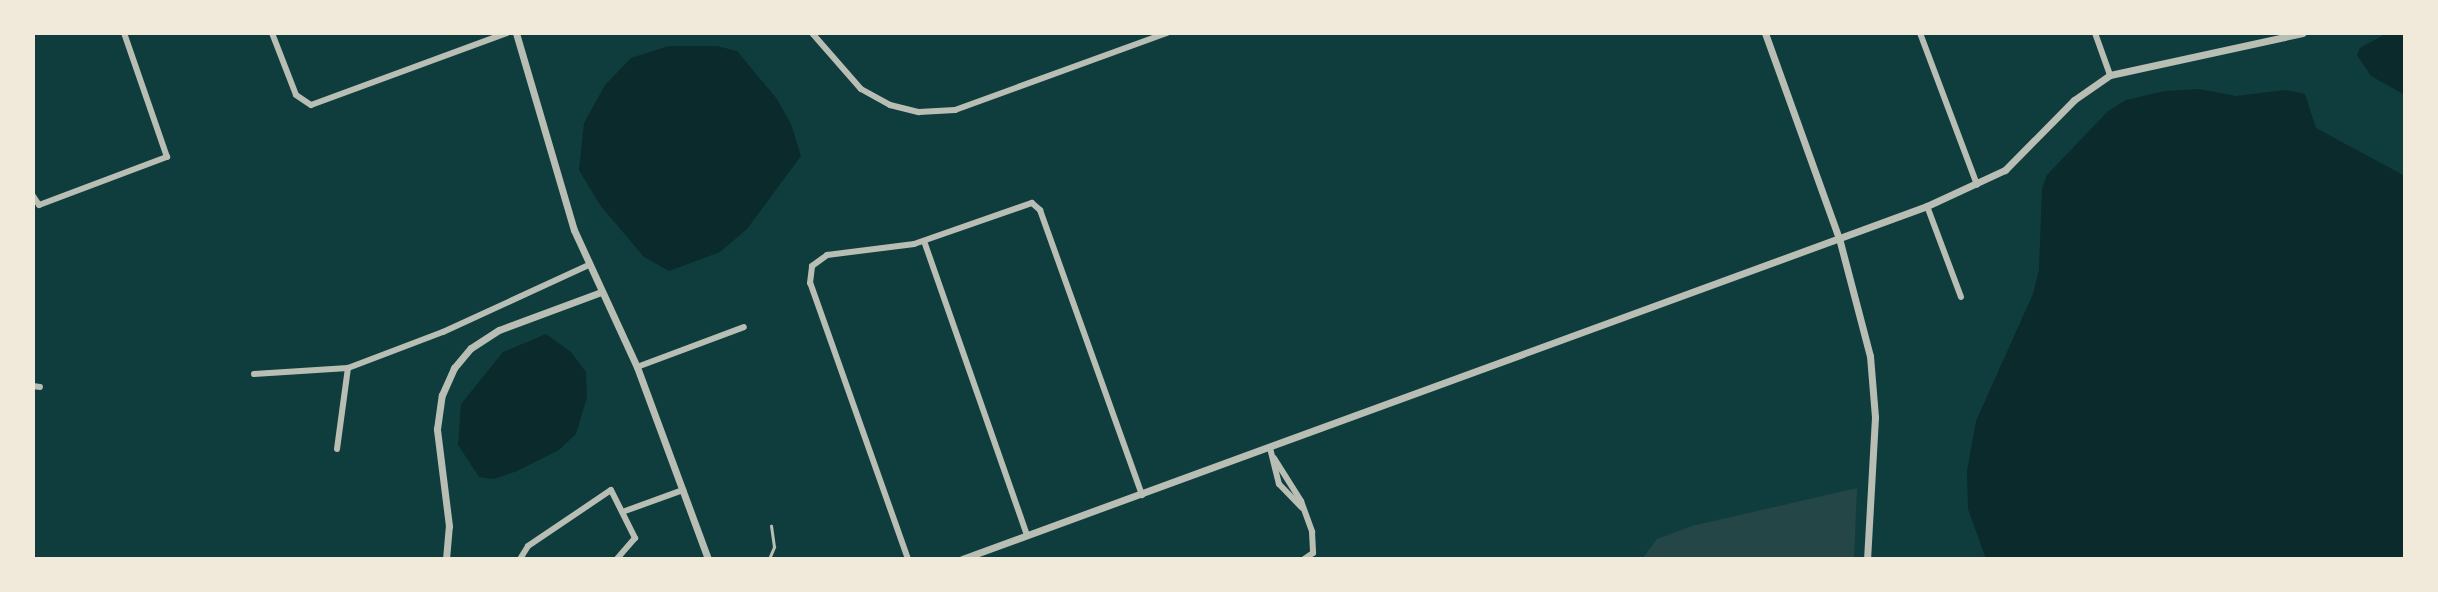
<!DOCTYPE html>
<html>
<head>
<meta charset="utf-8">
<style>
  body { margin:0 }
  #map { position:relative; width:2438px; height:592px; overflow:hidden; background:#0f3d3e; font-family:Literata,serif }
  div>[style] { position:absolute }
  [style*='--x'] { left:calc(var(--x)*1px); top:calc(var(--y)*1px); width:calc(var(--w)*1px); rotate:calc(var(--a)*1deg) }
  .green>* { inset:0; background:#244646 }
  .water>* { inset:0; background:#0a2a2b }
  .service>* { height:2.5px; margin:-1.25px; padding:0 1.25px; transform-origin:1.25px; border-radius:1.25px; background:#b8beb3 }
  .minor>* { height:6px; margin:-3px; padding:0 3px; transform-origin:3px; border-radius:3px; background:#b8beb3 }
  .tertiary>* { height:7px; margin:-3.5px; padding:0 3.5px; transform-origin:3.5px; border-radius:3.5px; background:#b8beb3 }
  span { translate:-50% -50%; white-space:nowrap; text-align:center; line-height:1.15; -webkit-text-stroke:6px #f1e9da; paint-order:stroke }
  .frame { position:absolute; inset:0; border:35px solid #f1e9da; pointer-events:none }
</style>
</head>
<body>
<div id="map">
  <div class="green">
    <div style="clip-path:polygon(1857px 488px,1854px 559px,1642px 559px,1657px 539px,1692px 526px)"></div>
  </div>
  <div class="water">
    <div style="clip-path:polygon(2387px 33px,2405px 33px,2405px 95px,2371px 76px,2357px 55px,2360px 48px)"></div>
    <div style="clip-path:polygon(669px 46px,717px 46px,737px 51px,777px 99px,791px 124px,801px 156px,747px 229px,720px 252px,669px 271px,644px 257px,600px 205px,579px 170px,584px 123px,605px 85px,631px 58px)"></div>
    <div style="clip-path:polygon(2199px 89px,2236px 96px,2286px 90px,2305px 94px,2316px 128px,2405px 176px,2405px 559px,1986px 559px,1968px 509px,1967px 471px,1976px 421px,2033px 294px,2039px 270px,2042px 188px,2047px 175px,2108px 111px,2126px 100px,2165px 91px)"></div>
    <div style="clip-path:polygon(546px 334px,571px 352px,586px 372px,587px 397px,576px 434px,559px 450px,517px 471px,494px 479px,479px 477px,458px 445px,461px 404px,503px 352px)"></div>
  </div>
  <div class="service">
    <div style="--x:769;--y:559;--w:13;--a:-67"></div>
    <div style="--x:774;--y:547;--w:21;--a:-98"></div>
  </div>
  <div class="minor">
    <div style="--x:272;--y:33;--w:66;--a:68.8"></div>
    <div style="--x:296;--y:95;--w:18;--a:34"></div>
    <div style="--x:311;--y:105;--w:209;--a:-20.2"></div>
    <div style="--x:812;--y:33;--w:74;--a:48.8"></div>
    <div style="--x:861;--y:89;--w:33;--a:29"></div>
    <div style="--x:890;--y:105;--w:30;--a:14"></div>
    <div style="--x:919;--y:112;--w:36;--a:-3"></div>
    <div style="--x:955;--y:110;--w:226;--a:-20"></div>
    <div style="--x:1920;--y:33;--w:162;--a:69.4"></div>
    <div style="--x:2095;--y:33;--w:45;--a:70.3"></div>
    <div style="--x:33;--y:196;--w:11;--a:56"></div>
    <div style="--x:39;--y:205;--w:137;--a:-20.6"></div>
    <div style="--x:167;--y:157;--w:131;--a:-109.1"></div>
    <div style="--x:1927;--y:206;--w:97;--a:69.5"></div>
    <div style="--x:924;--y:241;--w:312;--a:70.7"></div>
    <div style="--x:637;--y:367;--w:114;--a:-20.5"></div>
    <div style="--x:254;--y:374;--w:94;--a:-3.7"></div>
    <div style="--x:33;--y:386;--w:7;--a:8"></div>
    <div style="--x:1270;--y:448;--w:37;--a:76"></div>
    <div style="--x:1279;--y:484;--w:33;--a:46"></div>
    <div style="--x:337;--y:449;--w:82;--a:-82.3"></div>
    <div style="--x:348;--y:368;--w:102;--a:-20.8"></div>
    <div style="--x:443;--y:332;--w:161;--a:-24.7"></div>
    <div style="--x:1274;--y:458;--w:51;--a:57.9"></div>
    <div style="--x:1301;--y:501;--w:33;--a:70"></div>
    <div style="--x:1312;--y:532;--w:21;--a:87"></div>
    <div style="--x:1313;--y:553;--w:11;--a:146"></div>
    <div style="--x:625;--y:511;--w:62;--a:-19.9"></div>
    <div style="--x:520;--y:559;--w:15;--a:-58"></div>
    <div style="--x:528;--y:546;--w:100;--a:-34"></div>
    <div style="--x:611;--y:490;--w:54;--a:63.4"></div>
    <div style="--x:635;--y:538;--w:28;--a:131"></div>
    <div style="--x:908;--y:559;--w:293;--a:-109.5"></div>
    <div style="--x:810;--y:283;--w:17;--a:-83"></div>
    <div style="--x:812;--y:266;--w:19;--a:-36"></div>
    <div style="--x:827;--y:255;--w:88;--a:-7.2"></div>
    <div style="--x:914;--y:244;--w:125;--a:-19.2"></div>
    <div style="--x:1032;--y:203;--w:11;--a:41"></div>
    <div style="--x:1040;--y:210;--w:303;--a:70.3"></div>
  </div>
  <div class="tertiary">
    <div style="--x:516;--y:33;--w:205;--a:73.6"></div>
    <div style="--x:574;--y:230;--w:151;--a:65.3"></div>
    <div style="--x:637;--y:367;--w:205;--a:69.7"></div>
    <div style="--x:1765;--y:33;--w:218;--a:70.2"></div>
    <div style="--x:1839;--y:238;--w:122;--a:75.3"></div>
    <div style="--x:1870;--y:356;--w:61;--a:85.3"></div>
    <div style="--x:1875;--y:417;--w:142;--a:93.2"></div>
    <div style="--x:446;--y:559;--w:33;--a:-85"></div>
    <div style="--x:449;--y:526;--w:98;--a:-97.1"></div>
    <div style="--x:437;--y:429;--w:34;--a:-82"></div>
    <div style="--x:442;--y:395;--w:30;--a:-66"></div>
    <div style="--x:454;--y:368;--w:26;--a:-50"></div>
    <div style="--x:471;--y:348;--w:33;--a:-33"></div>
    <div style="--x:499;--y:330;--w:109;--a:-20.4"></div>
    <div style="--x:962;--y:559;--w:1028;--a:-20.09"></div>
    <div style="--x:1927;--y:206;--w:86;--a:-24.8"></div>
    <div style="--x:2005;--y:170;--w:98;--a:-45.4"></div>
    <div style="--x:2074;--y:100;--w:44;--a:-34.8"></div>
    <div style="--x:2110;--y:75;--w:197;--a:-12.3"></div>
  </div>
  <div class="frame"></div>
</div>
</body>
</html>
